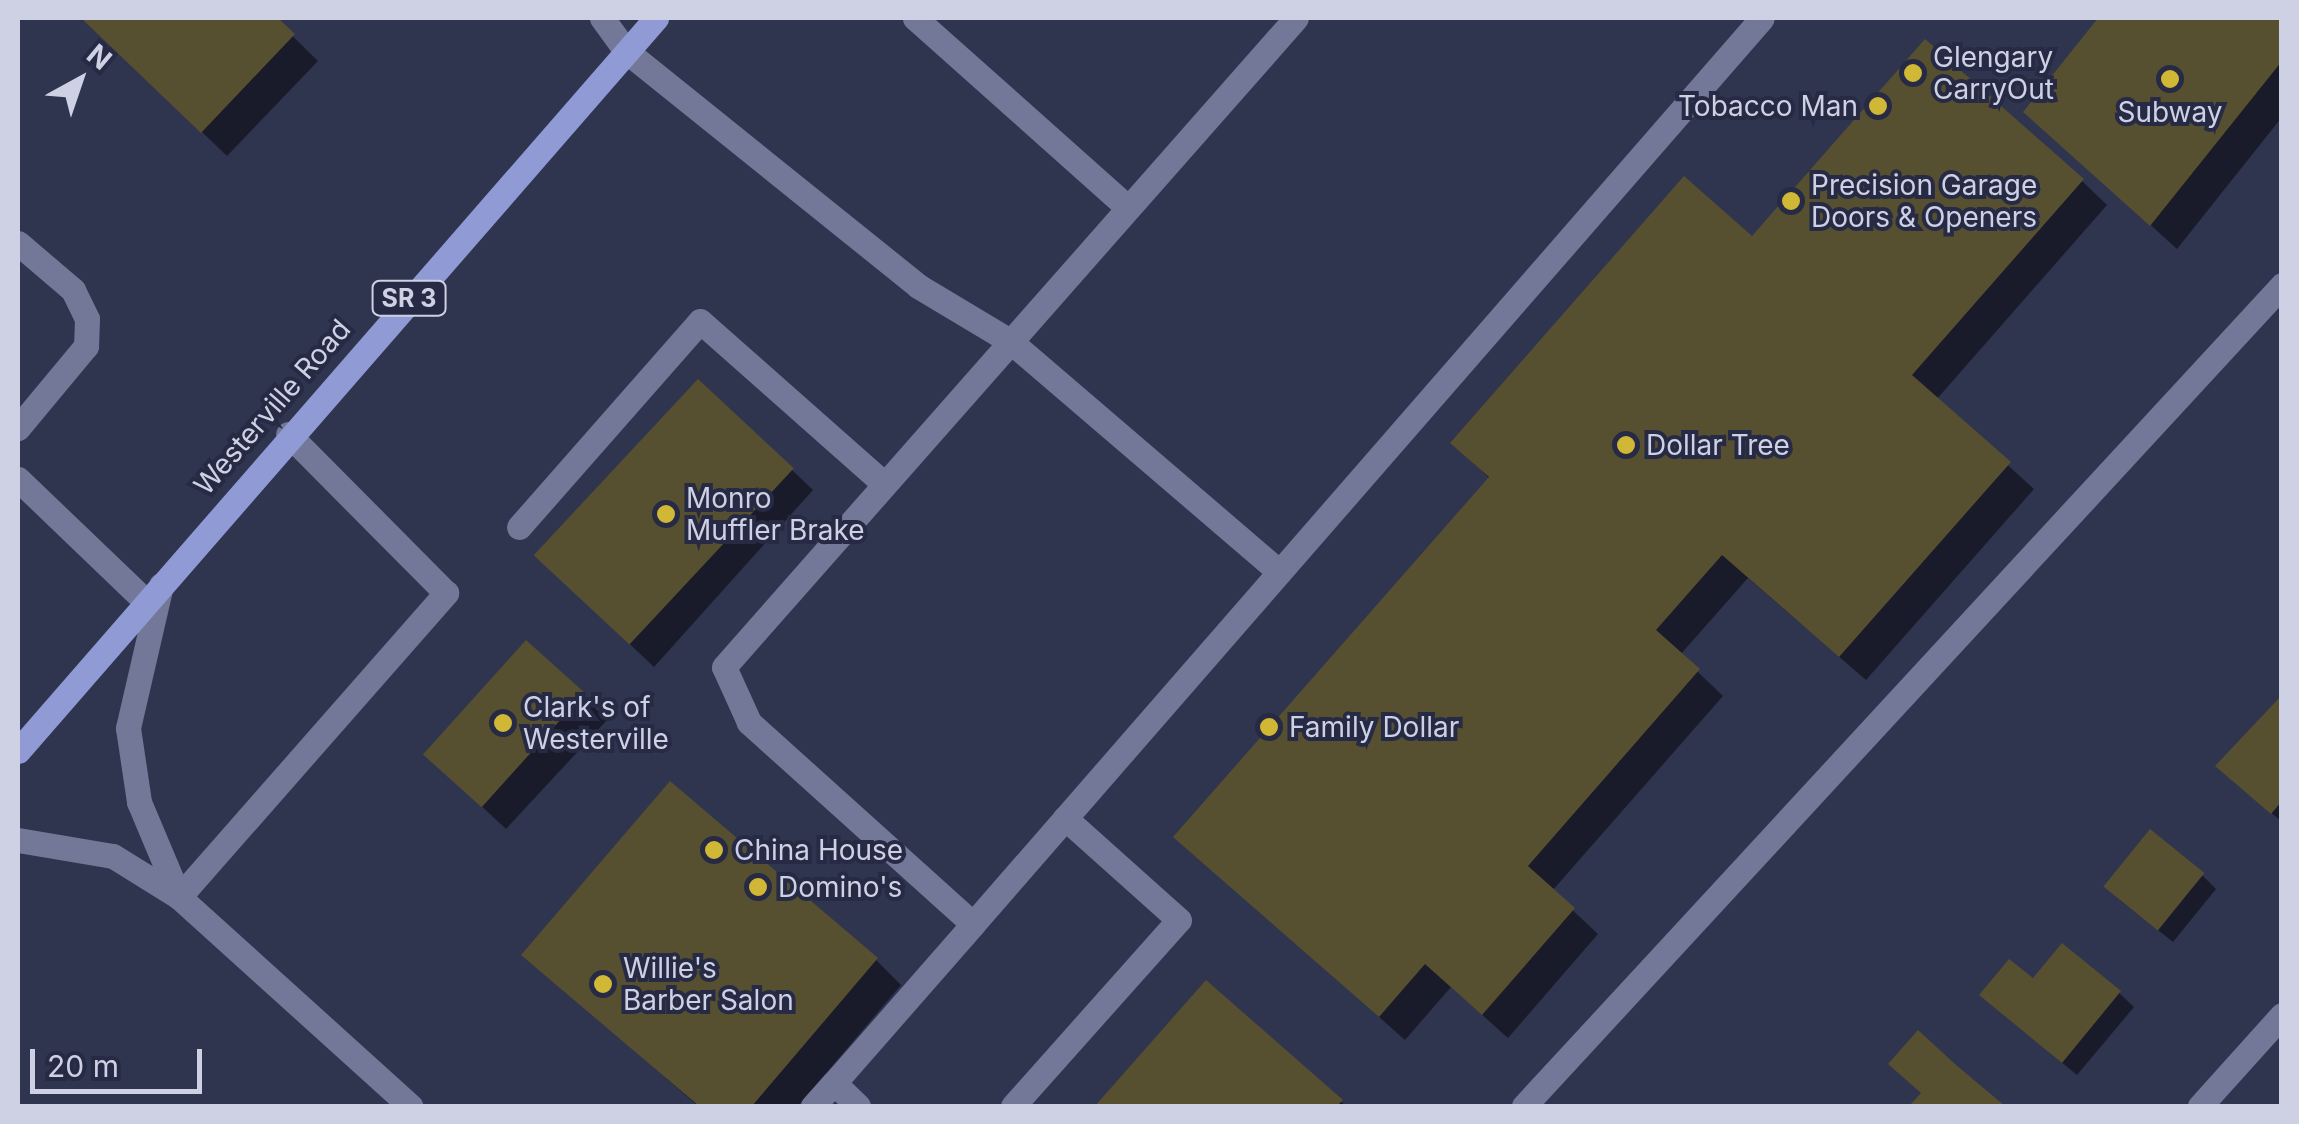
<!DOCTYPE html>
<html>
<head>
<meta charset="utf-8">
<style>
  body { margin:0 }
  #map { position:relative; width:2299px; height:1124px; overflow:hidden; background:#2f344f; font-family:Inter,sans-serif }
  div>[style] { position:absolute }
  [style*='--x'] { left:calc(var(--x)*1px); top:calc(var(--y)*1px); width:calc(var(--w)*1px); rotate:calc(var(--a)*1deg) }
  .shadow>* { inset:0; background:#0007 }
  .building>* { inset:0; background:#575030; transform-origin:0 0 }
  .minor>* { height:25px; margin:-12.5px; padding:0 12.5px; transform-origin:12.5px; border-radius:12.5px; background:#737898 }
  .major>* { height:25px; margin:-12.5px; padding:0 12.5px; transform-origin:12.5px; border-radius:12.5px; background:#909ad5 }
  .dots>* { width:28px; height:28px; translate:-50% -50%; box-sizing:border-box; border:5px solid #262a44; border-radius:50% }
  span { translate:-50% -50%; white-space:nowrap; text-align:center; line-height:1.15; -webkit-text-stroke:8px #262a44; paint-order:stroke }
  .shield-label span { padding:2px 8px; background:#262a44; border:2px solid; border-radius:8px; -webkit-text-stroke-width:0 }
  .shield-label { font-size:25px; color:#cdd1e3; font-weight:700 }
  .poi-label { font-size:28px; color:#cdd1e3 }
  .left { translate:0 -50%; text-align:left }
  .right { translate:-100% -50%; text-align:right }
  .street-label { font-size:28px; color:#cdd1e3 }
  .frame { position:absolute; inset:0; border:20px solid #cdd1e3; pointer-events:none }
  .north { position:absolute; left:30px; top:30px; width:100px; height:100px; -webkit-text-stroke:8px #262a44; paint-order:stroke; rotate:40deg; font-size:28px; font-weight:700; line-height:40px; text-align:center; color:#cdd1e3 }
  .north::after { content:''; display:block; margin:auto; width:35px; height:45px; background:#cdd1e3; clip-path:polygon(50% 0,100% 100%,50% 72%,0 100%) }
  .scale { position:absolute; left:30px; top:1049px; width:172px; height:45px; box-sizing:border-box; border:5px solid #cdd1e3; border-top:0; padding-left:12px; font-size:30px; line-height:35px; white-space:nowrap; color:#cdd1e3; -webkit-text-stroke:8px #262a44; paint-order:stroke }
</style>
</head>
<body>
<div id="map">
  <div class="shadow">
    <div style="clip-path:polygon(83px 18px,274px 18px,318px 61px,227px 156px)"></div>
    <div style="clip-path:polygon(2101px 18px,2282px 18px,2282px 117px,2177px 249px,2026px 112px)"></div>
    <div style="clip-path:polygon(2082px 181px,2107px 205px,1936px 400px,2034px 489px,1866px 680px,1748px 578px,1680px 655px,1723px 696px,1552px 891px,1598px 934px,1508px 1038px,1451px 987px,1405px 1040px,1176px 837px,1490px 479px,1453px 443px,1752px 240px)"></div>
    <div style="clip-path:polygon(792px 470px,813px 490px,654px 667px,563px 581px)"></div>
    <div style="clip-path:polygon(582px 695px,607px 720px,506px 829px,450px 777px)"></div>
    <div style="clip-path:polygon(2282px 697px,2282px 822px,2233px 780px)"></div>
    <div style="clip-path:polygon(2202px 875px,2216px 889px,2173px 942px,2120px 900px)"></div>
    <div style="clip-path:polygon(525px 955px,876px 960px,901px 985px,798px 1106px,698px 1106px)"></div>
    <div style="clip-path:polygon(2033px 982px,2119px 993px,2134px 1007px,2077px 1075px,1997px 1009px)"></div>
    <div style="clip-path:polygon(1206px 983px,1346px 1106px,1099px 1106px)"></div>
  </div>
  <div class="building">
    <div style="clip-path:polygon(81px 18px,278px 18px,295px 34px,201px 133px)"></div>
    <div style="clip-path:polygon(2098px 18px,2282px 18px,2282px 61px,2150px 226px,2023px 112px)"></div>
    <div style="clip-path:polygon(1925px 39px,2084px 179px,1912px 375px,2011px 462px,1839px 657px,1722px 555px,1656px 630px,1700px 669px,1528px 866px,1575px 908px,1482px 1015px,1425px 964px,1379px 1017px,1173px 837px,1489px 477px,1450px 443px,1684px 176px,1752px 236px)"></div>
    <div style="left:698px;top:379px;width:131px;height:241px;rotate:43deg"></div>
    <div style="left:526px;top:640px;width:79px;height:154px;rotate:42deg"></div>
    <div style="clip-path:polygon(2282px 695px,2282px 801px,2271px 814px,2215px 766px)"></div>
    <div style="clip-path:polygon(670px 781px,878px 958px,752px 1106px,699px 1106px,521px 955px)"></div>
    <div style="left:2150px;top:829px;width:70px;height:74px;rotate:39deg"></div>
    <div style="clip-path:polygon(2062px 943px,2121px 991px,2062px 1063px,1979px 995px,2009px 959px,2033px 978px)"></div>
    <div style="clip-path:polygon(1206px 980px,1343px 1100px,1337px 1106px,1095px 1106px)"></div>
    <div style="clip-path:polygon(1918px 1030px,1956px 1065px,2005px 1106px,1909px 1106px,1921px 1093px,1888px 1064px)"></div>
  </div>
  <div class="minor">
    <div style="--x:602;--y:18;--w:41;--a:54"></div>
    <div style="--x:626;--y:51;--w:375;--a:38.8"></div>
    <div style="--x:918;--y:286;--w:107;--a:30.9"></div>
    <div style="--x:1010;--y:341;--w:353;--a:40.6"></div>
    <div style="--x:915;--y:18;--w:285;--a:41.7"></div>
    <div style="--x:18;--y:243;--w:72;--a:40.5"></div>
    <div style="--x:73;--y:290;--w:32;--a:64"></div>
    <div style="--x:87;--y:319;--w:27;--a:92"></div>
    <div style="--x:86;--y:346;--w:107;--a:129.7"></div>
    <div style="--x:18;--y:479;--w:175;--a:43.8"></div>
    <div style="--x:519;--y:527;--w:274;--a:-48.7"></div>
    <div style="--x:700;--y:321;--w:244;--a:41.5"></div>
    <div style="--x:161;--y:585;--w:147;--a:103"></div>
    <div style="--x:128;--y:728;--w:75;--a:81.5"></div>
    <div style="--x:139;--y:802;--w:103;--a:67.2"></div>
    <div style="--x:18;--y:840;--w:96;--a:9.6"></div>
    <div style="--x:113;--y:856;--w:78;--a:31.8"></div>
    <div style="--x:179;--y:897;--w:312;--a:42.1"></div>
    <div style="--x:179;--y:897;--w:405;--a:-48.7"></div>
    <div style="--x:446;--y:593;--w:224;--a:-134.8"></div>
    <div style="--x:973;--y:924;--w:1201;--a:-48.95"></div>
    <div style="--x:813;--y:1106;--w:31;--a:-48"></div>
    <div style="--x:858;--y:1106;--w:33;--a:-136"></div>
    <div style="--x:834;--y:1083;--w:211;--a:-48.8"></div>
    <div style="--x:973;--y:924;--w:302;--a:-138"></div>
    <div style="--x:749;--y:722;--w:60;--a:-114.4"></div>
    <div style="--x:724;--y:667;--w:865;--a:-48.61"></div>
    <div style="--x:1013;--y:1106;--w:249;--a:-48.3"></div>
    <div style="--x:1179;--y:920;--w:153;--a:-138.2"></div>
    <div style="--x:1524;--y:1106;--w:1117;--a:-47.28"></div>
    <div style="--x:2200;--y:1106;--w:122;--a:-48"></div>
  </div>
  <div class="major">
    <div style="--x:18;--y:751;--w:972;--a:-48.96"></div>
  </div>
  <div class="dots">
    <div style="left:1913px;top:73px;background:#d1b736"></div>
    <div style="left:2170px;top:79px;background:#d1b736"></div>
    <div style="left:1878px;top:106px;background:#d1b736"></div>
    <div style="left:1791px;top:201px;background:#d1b736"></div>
    <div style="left:1626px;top:445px;background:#d1b736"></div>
    <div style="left:666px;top:514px;background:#d1b736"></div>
    <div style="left:503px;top:723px;background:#d1b736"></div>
    <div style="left:1269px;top:727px;background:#d1b736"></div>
    <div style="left:714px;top:850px;background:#d1b736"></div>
    <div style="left:758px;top:887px;background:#d1b736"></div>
    <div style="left:603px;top:984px;background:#d1b736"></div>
  </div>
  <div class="shield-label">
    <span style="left:409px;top:298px">SR 3</span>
  </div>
  <div class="poi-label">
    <span class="left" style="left:1933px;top:73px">Glengary<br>CarryOut</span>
    <span class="right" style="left:1858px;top:106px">Tobacco Man</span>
    <span style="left:2170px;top:112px">Subway</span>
    <span class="left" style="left:1811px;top:201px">Precision Garage<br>Doors &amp; Openers</span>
    <span class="left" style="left:1646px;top:445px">Dollar Tree</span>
    <span class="left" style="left:686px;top:514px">Monro<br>Muffler Brake</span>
    <span class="left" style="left:523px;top:723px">Clark's of<br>Westerville</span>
    <span class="left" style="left:1289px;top:727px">Family Dollar</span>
    <span class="left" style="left:734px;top:850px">China House</span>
    <span class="left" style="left:778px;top:887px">Domino's</span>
    <span class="left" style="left:623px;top:984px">Willie's<br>Barber Salon</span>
  </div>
  <div class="street-label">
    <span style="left:272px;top:407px;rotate:-49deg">Westerville Road</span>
  </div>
  <div class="frame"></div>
  <div class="north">N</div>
  <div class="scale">20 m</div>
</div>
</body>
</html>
